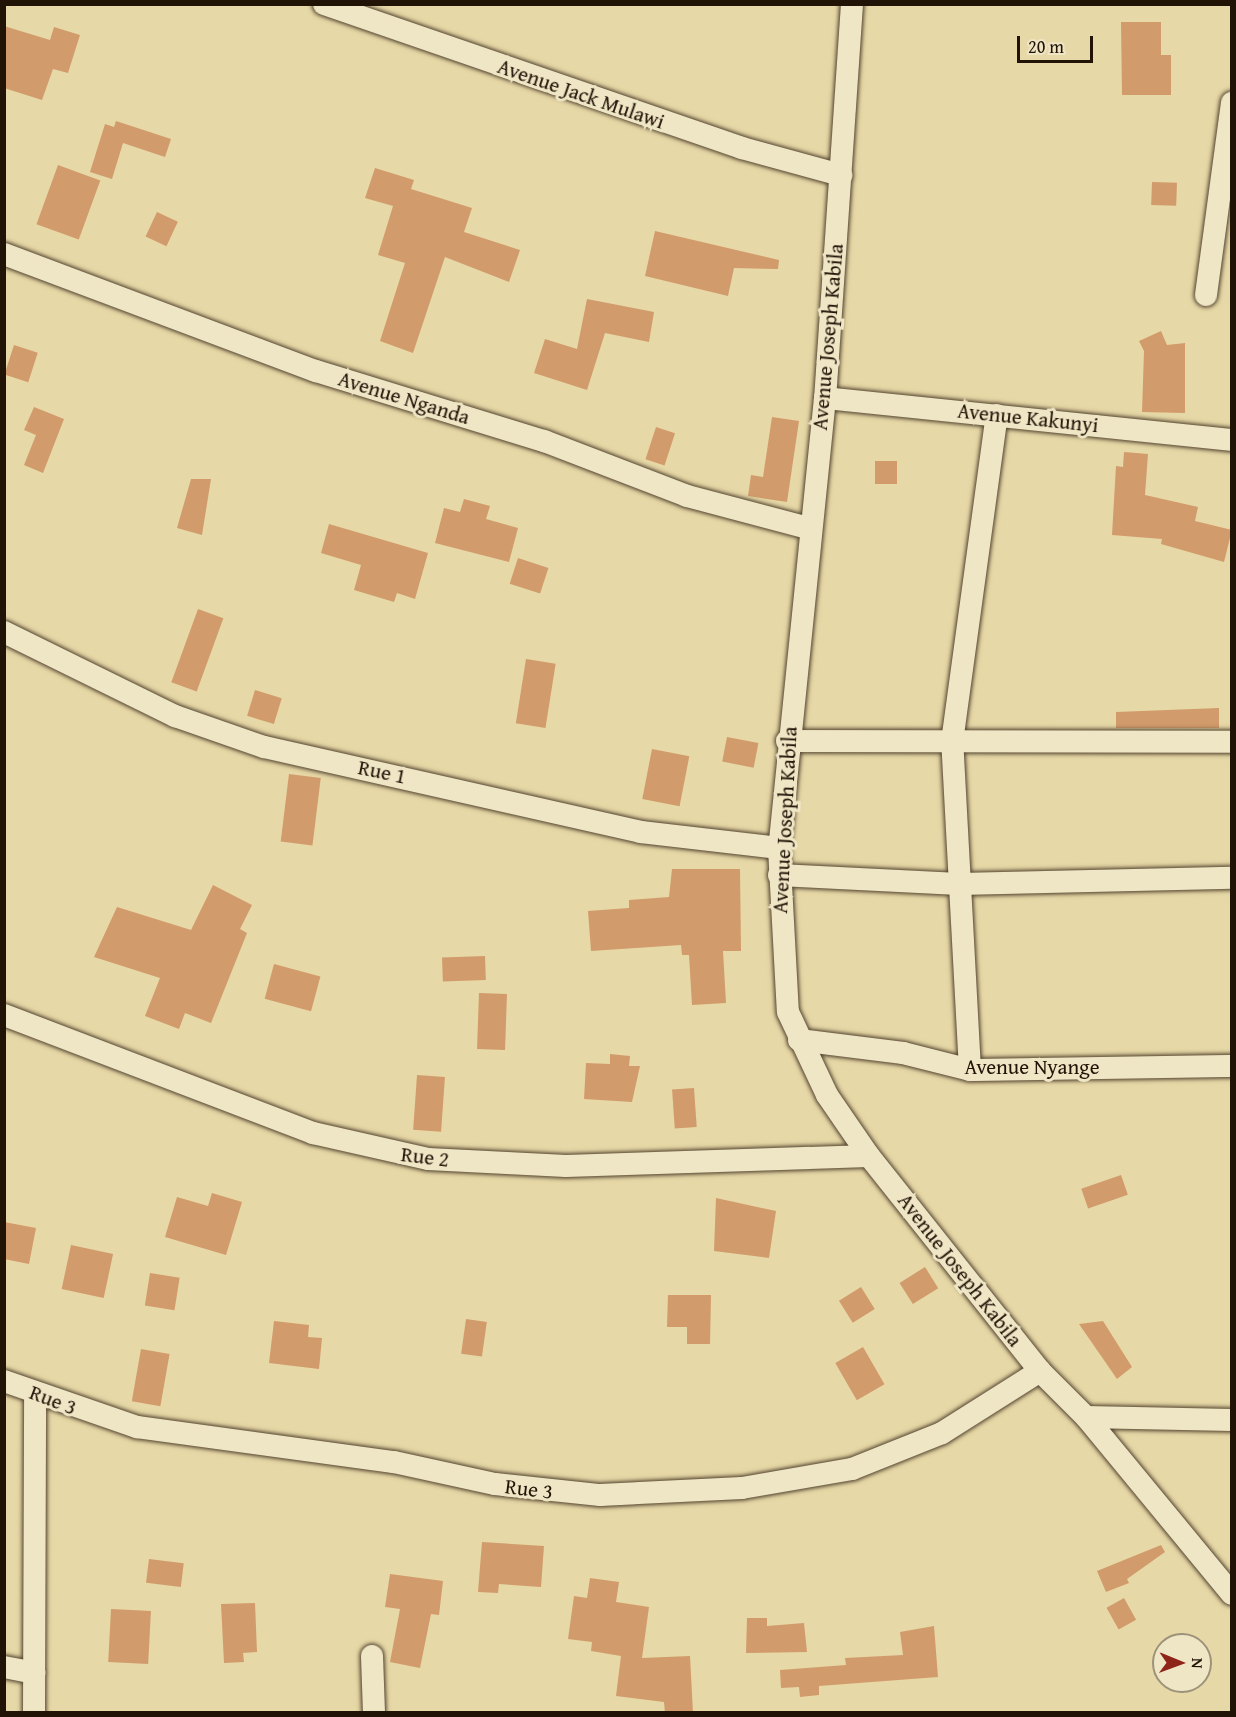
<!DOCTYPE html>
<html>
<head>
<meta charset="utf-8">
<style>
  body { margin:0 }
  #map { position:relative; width:1236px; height:1717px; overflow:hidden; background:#e7d8a7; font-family:"Gentium Book Plus",serif }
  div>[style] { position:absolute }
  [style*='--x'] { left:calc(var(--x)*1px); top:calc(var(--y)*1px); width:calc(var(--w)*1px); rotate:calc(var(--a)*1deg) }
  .building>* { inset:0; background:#d29b6b; transform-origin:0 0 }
  .roads { filter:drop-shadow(0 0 2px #53442f) drop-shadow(0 0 2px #53442f) }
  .street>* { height:22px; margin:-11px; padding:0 11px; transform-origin:11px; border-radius:11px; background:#efe6c6 }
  span { translate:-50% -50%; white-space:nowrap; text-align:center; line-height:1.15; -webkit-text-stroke:6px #efe6c6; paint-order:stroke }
  .street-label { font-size:21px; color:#221307 }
  .frame { position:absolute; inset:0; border:6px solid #221307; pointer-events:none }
  .north { position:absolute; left:1152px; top:1633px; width:60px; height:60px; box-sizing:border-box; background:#efe6c6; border:2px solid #9d927a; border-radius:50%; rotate:91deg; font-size:16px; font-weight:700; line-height:24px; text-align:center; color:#221307 }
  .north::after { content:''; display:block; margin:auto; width:21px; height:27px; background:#8f2418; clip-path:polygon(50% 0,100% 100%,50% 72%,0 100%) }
  .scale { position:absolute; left:1017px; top:36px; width:76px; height:27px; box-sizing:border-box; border:3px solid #221307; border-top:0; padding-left:8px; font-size:18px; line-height:21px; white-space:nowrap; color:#221307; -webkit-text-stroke:4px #efe6c6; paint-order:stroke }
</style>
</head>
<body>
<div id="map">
  <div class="building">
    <div style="clip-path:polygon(1121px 22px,1161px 22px,1161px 55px,1171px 55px,1171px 95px,1122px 95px)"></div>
    <div style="clip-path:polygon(4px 26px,50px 40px,54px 27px,80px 35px,68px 73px,53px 69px,42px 100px,4px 88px)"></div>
    <div style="clip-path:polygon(116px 121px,171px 139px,165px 157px,123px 143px,112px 179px,90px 172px,105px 124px,114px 127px)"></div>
    <div style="left:58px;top:165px;width:45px;height:63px;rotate:20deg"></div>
    <div style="clip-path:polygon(375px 168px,414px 180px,411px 189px,472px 208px,464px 232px,520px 250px,509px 282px,445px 257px,413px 353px,380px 341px,405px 263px,378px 255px,393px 206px,365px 198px)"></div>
    <div style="left:1152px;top:182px;width:25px;height:23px;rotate:2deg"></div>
    <div style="left:157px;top:212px;width:23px;height:27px;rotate:25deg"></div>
    <div style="clip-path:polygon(655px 231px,779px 260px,778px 269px,734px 268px,728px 296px,645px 276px)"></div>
    <div style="clip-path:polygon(587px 299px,654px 312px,649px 342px,605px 333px,587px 390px,534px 373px,545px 339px,577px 349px)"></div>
    <div style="clip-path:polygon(1161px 331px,1167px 345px,1185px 343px,1185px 413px,1142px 412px,1144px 351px,1139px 341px)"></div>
    <div style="left:14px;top:345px;width:25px;height:31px;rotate:18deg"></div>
    <div style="clip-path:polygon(34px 407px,64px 419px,43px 473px,24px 465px,36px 435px,24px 430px)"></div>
    <div style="clip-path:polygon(772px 417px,799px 421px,787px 502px,748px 496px,751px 475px,763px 477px)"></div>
    <div style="left:656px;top:427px;width:20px;height:34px;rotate:18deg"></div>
    <div style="clip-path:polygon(1124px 452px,1148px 454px,1145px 495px,1198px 507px,1195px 521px,1232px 530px,1224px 562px,1161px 544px,1162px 539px,1112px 535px,1116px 466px,1123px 467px)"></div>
    <div style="left:875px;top:461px;width:22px;height:23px"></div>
    <div style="clip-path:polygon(191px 479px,211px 479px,202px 535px,177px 528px)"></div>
    <div style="clip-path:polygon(464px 499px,490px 506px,486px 519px,518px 528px,509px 562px,435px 543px,444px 508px,460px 512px)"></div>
    <div style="clip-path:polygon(329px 524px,428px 553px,415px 599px,397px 593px,394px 602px,354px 590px,361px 565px,321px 553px)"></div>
    <div style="left:518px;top:558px;width:32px;height:27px;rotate:18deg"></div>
    <div style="left:198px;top:609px;width:27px;height:78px;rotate:20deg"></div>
    <div style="left:526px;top:659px;width:30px;height:65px;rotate:9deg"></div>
    <div style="left:255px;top:690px;width:28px;height:27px;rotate:17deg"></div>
    <div style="clip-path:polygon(1219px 708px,1219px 728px,1116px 728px,1116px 712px)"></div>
    <div style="left:727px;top:737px;width:32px;height:25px;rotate:11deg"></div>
    <div style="left:652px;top:749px;width:38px;height:51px;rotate:11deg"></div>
    <div style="left:289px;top:774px;width:32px;height:68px;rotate:7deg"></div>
    <div style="clip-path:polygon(672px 869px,740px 869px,741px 951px,723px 951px,726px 1003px,692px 1005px,689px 955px,682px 955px,681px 945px,591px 951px,588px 911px,629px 908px,629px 900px,669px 897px)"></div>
    <div style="clip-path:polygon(213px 885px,252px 905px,240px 929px,247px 933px,211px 1023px,185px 1013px,179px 1029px,145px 1016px,160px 978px,94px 957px,117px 907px,191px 930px)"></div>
    <div style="left:485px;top:956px;width:24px;height:43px;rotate:88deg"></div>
    <div style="left:274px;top:964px;width:48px;height:36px;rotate:15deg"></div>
    <div style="left:479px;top:993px;width:28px;height:56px;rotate:2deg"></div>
    <div style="clip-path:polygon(610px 1054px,630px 1056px,629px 1066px,640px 1066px,632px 1102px,584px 1099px,586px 1063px,610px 1064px)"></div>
    <div style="left:417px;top:1075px;width:28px;height:55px;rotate:4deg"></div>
    <div style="left:694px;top:1088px;width:39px;height:22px;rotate:86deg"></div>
    <div style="left:1121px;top:1175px;width:21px;height:42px;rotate:71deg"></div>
    <div style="clip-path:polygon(212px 1193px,242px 1202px,226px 1255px,165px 1237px,177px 1197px,208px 1206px)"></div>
    <div style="clip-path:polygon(716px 1198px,776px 1211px,769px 1258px,714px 1251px)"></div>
    <div style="clip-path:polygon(4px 1222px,36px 1228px,29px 1264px,4px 1259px)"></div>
    <div style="left:71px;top:1245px;width:43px;height:45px;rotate:12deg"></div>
    <div style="left:925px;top:1267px;width:25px;height:30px;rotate:58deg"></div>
    <div style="left:150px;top:1273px;width:30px;height:33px;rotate:9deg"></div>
    <div style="left:861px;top:1287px;width:26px;height:26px;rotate:58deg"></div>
    <div style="clip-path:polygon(668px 1295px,711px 1295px,710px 1344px,687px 1344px,687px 1327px,667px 1327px)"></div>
    <div style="left:466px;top:1319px;width:21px;height:35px;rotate:8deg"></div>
    <div style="clip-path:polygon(274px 1321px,309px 1325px,308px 1337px,322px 1338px,319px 1369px,269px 1363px)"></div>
    <div style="clip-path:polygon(1103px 1321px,1132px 1367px,1117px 1379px,1079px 1324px)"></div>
    <div style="left:863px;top:1347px;width:43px;height:32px;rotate:60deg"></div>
    <div style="left:141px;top:1349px;width:29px;height:53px;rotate:10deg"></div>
    <div style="clip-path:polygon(482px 1542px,544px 1546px,541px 1587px,499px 1584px,498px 1593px,478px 1592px)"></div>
    <div style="clip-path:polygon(1161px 1545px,1165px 1552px,1127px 1579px,1129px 1583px,1106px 1592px,1097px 1571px)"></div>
    <div style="left:149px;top:1559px;width:35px;height:24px;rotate:7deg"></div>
    <div style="clip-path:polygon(390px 1574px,443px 1581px,439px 1615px,431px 1614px,420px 1668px,390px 1662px,400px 1609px,385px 1607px)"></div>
    <div style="clip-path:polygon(590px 1578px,619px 1582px,616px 1602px,649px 1607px,642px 1658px,690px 1656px,693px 1713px,665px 1713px,664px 1702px,616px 1696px,621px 1656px,591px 1651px,592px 1642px,568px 1639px,574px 1596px,587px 1598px)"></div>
    <div style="left:1124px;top:1598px;width:25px;height:20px;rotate:61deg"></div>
    <div style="clip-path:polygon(255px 1603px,257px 1652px,243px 1653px,244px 1662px,224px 1663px,221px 1604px)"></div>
    <div style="left:111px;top:1609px;width:40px;height:53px;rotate:3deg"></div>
    <div style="clip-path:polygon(747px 1618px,767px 1618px,767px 1626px,804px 1623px,807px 1652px,746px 1653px)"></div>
    <div style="clip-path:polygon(934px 1626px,938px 1677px,819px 1686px,819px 1695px,800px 1697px,799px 1687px,781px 1688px,780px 1670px,846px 1665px,845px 1658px,903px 1655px,900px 1632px)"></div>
  </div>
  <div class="roads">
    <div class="street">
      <div style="--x:324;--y:4;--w:442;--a:19"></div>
      <div style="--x:742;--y:148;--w:103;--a:15.3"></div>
      <div style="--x:852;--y:4;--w:395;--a:93.9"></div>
      <div style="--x:825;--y:398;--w:452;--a:95.8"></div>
      <div style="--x:779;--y:848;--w:164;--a:86.9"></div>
      <div style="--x:788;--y:1012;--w:92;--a:64.8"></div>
      <div style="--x:827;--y:1095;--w:74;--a:55.5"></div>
      <div style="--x:869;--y:1156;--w:275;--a:51.5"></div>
      <div style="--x:1040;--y:1371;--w:65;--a:45"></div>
      <div style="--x:1086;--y:1417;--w:229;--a:50.5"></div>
      <div style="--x:4;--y:254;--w:333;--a:20.6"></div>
      <div style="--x:316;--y:371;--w:239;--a:17.1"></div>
      <div style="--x:544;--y:441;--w:153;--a:21"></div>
      <div style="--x:687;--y:496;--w:125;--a:14.8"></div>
      <div style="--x:1206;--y:295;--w:194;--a:-82.3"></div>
      <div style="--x:825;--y:398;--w:409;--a:5.9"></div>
      <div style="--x:4;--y:632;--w:191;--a:26.2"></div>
      <div style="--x:175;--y:716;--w:94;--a:19.2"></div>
      <div style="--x:264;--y:747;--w:386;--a:12.7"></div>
      <div style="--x:641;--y:832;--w:139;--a:6.6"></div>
      <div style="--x:787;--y:741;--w:445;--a:0.1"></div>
      <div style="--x:779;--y:875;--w:180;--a:2.9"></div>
      <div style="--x:959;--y:884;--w:273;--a:-1.3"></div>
      <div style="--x:4;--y:1015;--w:331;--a:20.9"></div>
      <div style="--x:313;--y:1133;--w:118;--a:12.7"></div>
      <div style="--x:428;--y:1159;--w:138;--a:2.9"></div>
      <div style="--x:566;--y:1166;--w:303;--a:-1.9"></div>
      <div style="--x:799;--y:1040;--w:105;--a:7.1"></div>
      <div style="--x:903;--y:1053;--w:69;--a:14.2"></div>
      <div style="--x:970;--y:1070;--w:262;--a:-0.9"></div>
      <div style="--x:970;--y:1070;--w:328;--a:-93.1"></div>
      <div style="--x:952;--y:742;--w:330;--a:-82.2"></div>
      <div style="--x:4;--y:1381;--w:141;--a:19.1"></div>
      <div style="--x:137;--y:1427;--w:259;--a:7.8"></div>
      <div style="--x:394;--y:1462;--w:103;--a:12.3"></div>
      <div style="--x:495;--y:1484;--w:106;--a:6"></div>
      <div style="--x:600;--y:1495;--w:142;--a:-2.8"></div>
      <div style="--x:742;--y:1488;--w:112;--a:-9.8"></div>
      <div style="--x:852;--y:1469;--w:97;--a:-21.8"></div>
      <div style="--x:942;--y:1433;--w:116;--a:-32.3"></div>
      <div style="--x:1086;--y:1417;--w:146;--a:1.2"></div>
      <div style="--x:372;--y:1656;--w:56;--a:88"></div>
      <div style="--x:4;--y:1667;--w:31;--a:11"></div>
      <div style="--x:34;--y:1712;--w:318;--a:-89.8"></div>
    </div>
  </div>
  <div class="street-label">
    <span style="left:581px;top:94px;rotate:19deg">Avenue Jack Mulawi</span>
    <span style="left:828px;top:337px;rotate:-85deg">Avenue Joseph Kabila</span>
    <span style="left:404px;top:398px;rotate:17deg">Avenue Nganda</span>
    <span style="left:1028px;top:418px;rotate:6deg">Avenue Kakunyi</span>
    <span style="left:382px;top:772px;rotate:12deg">Rue 1</span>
    <span style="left:785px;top:820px;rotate:-87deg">Avenue Joseph Kabila</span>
    <span style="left:1032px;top:1067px">Avenue Nyange</span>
    <span style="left:425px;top:1157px;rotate:7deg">Rue 2</span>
    <span style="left:960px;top:1270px;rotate:52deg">Avenue Joseph Kabila</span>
    <span style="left:53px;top:1400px;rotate:21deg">Rue 3</span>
    <span style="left:529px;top:1489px;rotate:7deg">Rue 3</span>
  </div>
  <div class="frame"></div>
  <div class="north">N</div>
  <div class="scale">20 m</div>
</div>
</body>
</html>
